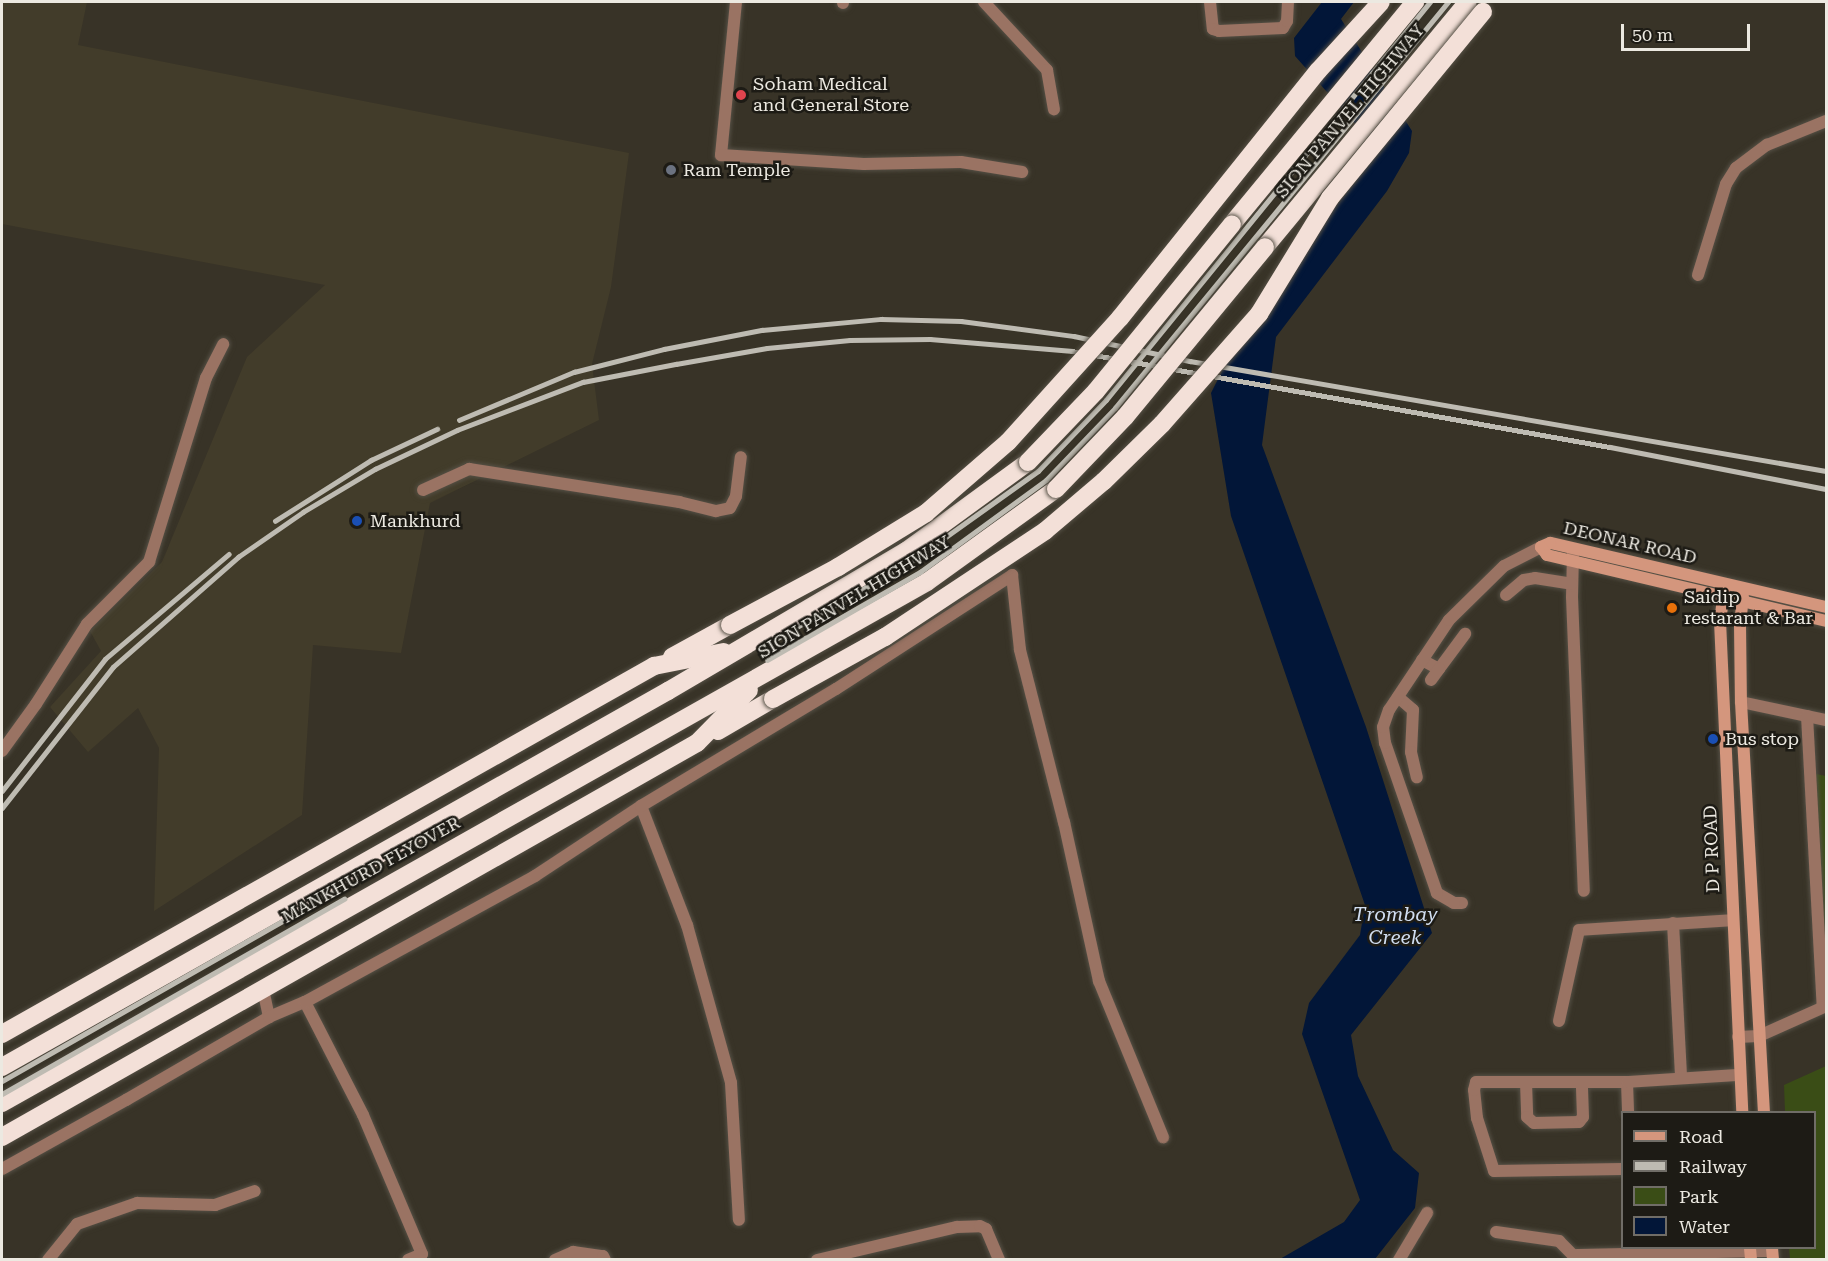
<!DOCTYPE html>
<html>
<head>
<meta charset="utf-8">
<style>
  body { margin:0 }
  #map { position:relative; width:1828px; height:1261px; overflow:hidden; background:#383327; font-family:"Roboto Serif",serif }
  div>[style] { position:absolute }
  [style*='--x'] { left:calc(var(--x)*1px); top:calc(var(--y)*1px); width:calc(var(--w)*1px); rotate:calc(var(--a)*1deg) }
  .built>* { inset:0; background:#423c2a }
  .green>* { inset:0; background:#3a4d16 }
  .water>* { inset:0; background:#021638 }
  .roads { filter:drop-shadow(0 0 2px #555045) drop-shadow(0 0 2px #555045) }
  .street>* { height:12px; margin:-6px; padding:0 6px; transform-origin:6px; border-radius:6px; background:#9a7363 }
  .secondary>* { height:12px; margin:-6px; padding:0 6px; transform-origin:6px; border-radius:6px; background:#d4967d }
  .highway>* { height:18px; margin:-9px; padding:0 9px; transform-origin:9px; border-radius:9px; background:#f3e0d8 }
  .rail>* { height:4.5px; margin:-2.25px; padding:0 2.25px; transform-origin:2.25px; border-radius:2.25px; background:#bebbb2 }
  .bridges { filter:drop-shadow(0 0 2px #555045) drop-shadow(0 0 2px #555045) }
  .highway-bridge>* { height:18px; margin:-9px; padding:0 9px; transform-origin:9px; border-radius:9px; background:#f3e0d8 }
  .dots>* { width:16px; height:16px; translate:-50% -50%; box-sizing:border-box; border:3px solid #1d1b15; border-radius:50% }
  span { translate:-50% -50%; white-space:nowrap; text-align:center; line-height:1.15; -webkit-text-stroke:5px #1d1b15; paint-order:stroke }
  .poi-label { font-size:18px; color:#ece9e1 }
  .left { translate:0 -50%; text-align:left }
  .street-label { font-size:18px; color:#ece9e1 }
  .water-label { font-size:20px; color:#d0ddf0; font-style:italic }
  .frame { position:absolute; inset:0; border:3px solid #ece9e1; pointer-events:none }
  .legend { position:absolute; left:1621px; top:1111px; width:195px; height:138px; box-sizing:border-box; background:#1d1b15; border:2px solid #706d67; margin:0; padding:8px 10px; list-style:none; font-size:18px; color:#ece9e1 }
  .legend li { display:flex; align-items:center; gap:12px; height:30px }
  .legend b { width:30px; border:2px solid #706d67 }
  .scale { position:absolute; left:1621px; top:24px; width:129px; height:27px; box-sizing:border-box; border:3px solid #ece9e1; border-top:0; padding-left:8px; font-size:18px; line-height:21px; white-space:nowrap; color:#ece9e1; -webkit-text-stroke:4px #1d1b15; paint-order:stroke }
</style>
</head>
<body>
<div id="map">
  <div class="built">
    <div style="clip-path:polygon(2px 2px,87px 2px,78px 45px,629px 153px,611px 287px,592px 364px,599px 420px,430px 503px,401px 653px,313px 645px,302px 815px,154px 911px,159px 748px,138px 708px,88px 752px,50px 707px,101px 651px,90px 631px,162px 562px,247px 357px,325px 285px,2px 224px)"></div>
  </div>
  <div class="green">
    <div style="clip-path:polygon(1812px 773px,1826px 776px,1825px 941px)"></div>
    <div style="clip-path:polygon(1826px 1066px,1826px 1259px,1790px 1259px,1789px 1248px,1814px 1248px,1814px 1112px,1785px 1112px,1784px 1085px)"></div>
  </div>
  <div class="water">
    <div style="clip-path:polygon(1322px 2px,1354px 2px,1341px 19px,1412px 131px,1409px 153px,1387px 191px,1276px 337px,1262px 445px,1366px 727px,1432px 933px,1351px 1035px,1358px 1076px,1393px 1150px,1419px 1173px,1415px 1208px,1375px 1259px,1280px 1259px,1344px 1222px,1360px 1200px,1302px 1034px,1309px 1003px,1360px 935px,1365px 905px,1231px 516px,1211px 393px,1247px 321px,1367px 166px,1367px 137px,1295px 56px,1294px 38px)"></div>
  </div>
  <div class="roads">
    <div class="street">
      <div style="--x:736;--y:2;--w:154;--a:95.6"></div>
      <div style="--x:721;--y:155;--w:143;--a:3.6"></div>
      <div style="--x:864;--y:164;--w:97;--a:-1.2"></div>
      <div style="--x:961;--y:162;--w:62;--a:9.3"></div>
      <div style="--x:843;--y:2;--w:1;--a:90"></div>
      <div style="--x:984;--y:2;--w:93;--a:47.2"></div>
      <div style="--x:1047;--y:70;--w:40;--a:80"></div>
      <div style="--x:1210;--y:2;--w:27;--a:84"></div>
      <div style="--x:1213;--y:29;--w:6;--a:18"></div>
      <div style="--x:1219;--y:31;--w:64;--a:-2.7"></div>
      <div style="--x:1283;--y:28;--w:8;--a:-60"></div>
      <div style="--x:1287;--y:21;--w:19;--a:-87"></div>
      <div style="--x:1698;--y:275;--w:95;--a:-72.9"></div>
      <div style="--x:1726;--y:184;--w:19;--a:-58"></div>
      <div style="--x:1736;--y:168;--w:39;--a:-37"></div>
      <div style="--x:1767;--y:145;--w:64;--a:-22.1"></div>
      <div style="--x:423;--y:490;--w:51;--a:-24.5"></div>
      <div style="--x:469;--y:469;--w:213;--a:8.9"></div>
      <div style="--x:679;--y:502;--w:38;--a:14"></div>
      <div style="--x:716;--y:511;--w:14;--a:-12"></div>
      <div style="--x:730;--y:508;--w:13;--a:-63"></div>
      <div style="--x:736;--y:496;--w:39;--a:-83"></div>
      <div style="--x:1573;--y:553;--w:44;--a:91.3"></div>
      <div style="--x:1572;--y:597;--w:294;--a:87.7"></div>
      <div style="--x:1506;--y:595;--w:23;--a:-40"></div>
      <div style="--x:1524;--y:580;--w:11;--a:-10"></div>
      <div style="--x:1535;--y:578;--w:37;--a:9"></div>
      <div style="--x:1422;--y:660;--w:19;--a:28"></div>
      <div style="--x:1439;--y:669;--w:44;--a:-53.4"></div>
      <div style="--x:1431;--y:680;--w:14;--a:-54"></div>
      <div style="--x:1398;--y:697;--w:20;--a:41"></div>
      <div style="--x:1413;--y:710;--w:42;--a:92.7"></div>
      <div style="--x:1411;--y:752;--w:26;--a:77"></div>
      <div style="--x:1741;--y:702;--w:87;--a:12"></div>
      <div style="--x:1807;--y:716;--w:291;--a:86.9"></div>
      <div style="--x:2;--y:751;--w:58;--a:-54.1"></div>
      <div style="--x:36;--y:704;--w:95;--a:-57.5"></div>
      <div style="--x:87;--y:624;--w:88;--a:-45"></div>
      <div style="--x:149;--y:562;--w:193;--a:-72.8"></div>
      <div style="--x:206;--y:378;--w:38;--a:-63"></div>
      <div style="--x:641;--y:806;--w:128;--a:68.9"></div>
      <div style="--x:687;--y:925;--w:164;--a:74.4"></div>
      <div style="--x:731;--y:1083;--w:137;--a:86.7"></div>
      <div style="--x:1462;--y:903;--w:8;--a:180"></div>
      <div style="--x:1454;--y:903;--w:20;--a:-150"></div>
      <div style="--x:1437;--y:893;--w:159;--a:-109.1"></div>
      <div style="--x:1385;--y:743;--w:16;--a:-97"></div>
      <div style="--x:1383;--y:727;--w:18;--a:-71"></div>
      <div style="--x:1389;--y:710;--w:108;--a:-56.3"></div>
      <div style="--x:1449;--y:620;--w:77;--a:-44.5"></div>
      <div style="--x:1504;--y:566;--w:42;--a:-27.2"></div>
      <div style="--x:1673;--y:923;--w:154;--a:87"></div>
      <div style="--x:263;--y:989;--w:29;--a:78"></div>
      <div style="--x:305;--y:1002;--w:127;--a:62.8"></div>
      <div style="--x:363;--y:1115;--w:151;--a:67"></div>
      <div style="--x:422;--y:1254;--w:15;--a:157"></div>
      <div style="--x:1559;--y:1021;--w:93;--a:-77.6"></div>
      <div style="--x:1579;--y:930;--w:154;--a:-3.7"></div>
      <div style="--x:1738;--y:1037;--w:21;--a:-3"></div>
      <div style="--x:1759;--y:1036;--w:73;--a:-24.1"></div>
      <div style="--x:1526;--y:1082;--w:35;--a:88"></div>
      <div style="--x:1527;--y:1117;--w:9;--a:41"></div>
      <div style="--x:1534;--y:1123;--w:45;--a:-1.3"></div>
      <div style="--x:1579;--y:1122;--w:6;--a:-51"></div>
      <div style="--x:1583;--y:1117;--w:35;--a:-92"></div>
      <div style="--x:1627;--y:1082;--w:30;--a:88"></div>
      <div style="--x:2;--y:1169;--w:142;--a:-29.1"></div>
      <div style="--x:126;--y:1100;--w:165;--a:-30.1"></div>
      <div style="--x:269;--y:1017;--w:39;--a:-23"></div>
      <div style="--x:305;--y:1002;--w:262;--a:-28.7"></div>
      <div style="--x:535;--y:876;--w:127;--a:-33.4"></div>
      <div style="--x:641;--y:806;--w:227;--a:-31"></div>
      <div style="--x:836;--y:689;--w:210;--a:-32.9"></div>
      <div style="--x:1012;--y:575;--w:75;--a:83.9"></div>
      <div style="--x:1020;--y:650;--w:178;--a:75.7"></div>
      <div style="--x:1064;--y:822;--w:163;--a:77.6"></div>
      <div style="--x:1099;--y:981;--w:169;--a:67.7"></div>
      <div style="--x:1622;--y:1169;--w:128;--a:179.1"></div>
      <div style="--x:1494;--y:1171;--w:56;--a:-107.8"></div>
      <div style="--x:1477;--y:1118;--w:28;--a:-96"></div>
      <div style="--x:1474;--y:1090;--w:8;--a:-76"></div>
      <div style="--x:1476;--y:1082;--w:151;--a:0"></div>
      <div style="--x:1627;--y:1082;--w:112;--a:-3.6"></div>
      <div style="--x:1496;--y:1232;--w:64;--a:8.1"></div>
      <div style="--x:1559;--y:1241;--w:20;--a:45"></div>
      <div style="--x:1573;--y:1255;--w:199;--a:-1.2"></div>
      <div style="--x:48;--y:1260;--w:46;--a:-51.1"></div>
      <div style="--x:77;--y:1224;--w:64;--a:-19.3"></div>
      <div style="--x:137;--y:1203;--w:78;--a:1.5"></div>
      <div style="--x:215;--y:1205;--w:42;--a:-19.3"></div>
      <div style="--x:555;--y:1260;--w:20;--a:-24"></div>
      <div style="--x:573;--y:1252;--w:30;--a:8"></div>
      <div style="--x:603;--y:1256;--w:4;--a:63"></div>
      <div style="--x:817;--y:1260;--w:144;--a:-13.3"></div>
      <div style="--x:957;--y:1227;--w:23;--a:-2"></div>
      <div style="--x:980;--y:1226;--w:7;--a:27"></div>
      <div style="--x:986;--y:1229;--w:34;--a:67"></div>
      <div style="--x:1399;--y:1260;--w:55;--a:-59.2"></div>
    </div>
    <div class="secondary">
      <div style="--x:1724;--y:590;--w:31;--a:97"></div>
      <div style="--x:1720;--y:621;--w:491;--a:87.4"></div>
      <div style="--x:1743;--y:596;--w:29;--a:96"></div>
      <div style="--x:1740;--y:625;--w:77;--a:89.3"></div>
      <div style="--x:1741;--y:702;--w:411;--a:86.8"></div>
      <div style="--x:1826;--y:607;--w:283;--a:-166.9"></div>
      <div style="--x:1550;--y:543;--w:10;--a:156"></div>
      <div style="--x:1541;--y:547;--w:10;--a:53"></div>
      <div style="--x:1547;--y:555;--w:287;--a:13.3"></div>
      <div style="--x:1750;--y:1248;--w:12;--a:85"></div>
      <div style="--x:1772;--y:1248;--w:12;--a:85"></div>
    </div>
    <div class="highway">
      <div style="--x:1232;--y:224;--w:288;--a:-50.5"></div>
      <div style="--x:1265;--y:247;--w:318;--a:-50.4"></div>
      <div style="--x:672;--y:657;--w:66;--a:-28.9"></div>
      <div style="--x:718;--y:731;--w:64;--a:-30.2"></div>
      <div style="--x:2;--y:1034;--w:749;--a:-29.44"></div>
      <div style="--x:654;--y:666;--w:71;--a:-11.3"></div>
      <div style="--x:2;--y:1067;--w:765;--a:-29.45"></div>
      <div style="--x:668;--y:691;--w:276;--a:-30.5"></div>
      <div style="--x:906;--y:551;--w:151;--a:-36.1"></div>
      <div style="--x:2;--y:1103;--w:1062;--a:-29.39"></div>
      <div style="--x:927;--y:582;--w:159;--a:-35.8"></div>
      <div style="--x:2;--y:1137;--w:799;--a:-29.55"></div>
      <div style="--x:697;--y:743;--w:74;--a:-45.5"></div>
    </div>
  </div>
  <div class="rail">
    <div style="--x:459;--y:420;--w:125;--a:-22.7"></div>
    <div style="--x:574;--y:372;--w:93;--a:-14.3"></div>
    <div style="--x:664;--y:349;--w:100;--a:-11"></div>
    <div style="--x:762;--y:330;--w:120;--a:-5.3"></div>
    <div style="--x:881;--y:319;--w:80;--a:1.4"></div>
    <div style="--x:961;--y:321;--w:114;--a:7.6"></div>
    <div style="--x:1074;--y:336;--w:119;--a:12.2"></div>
    <div style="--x:1190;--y:361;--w:645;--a:9.81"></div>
    <div style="--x:275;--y:521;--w:114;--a:-32.4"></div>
    <div style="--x:371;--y:460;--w:73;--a:-25.2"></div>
    <div style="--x:760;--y:648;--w:175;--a:-29.8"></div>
    <div style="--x:912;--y:561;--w:155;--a:-35.5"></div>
    <div style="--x:1038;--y:471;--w:98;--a:-46.2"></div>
    <div style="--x:1106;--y:400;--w:513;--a:-50.85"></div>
    <div style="--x:767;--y:660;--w:177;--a:-29.9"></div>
    <div style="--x:920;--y:572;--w:156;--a:-36.1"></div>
    <div style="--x:1046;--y:480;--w:100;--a:-46.2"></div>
    <div style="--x:1115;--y:408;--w:525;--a:-50.64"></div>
    <div style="--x:2;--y:791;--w:167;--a:-52"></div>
    <div style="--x:105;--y:659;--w:162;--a:-40.3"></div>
    <div style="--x:2;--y:808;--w:179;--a:-51.8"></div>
    <div style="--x:113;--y:667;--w:167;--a:-41.3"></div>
    <div style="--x:238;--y:557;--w:79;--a:-34.7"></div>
    <div style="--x:303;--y:512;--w:84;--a:-30.8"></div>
    <div style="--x:375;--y:469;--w:91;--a:-25.4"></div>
    <div style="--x:457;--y:430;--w:135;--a:-20.9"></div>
    <div style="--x:583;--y:382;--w:95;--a:-11"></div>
    <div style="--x:676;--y:364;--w:92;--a:-10"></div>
    <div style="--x:767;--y:348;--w:83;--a:-5.5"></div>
    <div style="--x:850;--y:340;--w:80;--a:-0.7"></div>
    <div style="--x:930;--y:339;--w:143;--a:4.8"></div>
    <div style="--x:1072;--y:351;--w:546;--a:10.12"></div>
    <div style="--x:1610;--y:447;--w:220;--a:11"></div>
    <div style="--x:2;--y:1081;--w:387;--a:-29.7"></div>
    <div style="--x:2;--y:1094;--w:394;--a:-29.7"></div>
  </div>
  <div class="bridges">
    <div class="highway-bridge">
      <div style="--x:1028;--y:462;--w:98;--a:-46.2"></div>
      <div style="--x:1096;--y:391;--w:215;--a:-50.8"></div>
      <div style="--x:1056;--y:489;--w:100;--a:-46.2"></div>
      <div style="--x:1125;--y:417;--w:220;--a:-50.5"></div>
      <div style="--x:730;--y:625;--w:123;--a:-28.2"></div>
      <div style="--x:838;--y:567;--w:103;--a:-31.5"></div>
      <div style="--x:926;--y:513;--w:108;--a:-40.9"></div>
      <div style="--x:1008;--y:442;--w:167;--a:-47.9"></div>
      <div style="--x:1120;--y:318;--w:317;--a:-51.3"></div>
      <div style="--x:1318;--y:71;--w:93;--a:-47.6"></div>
      <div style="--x:773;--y:699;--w:128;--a:-29"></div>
      <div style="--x:885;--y:637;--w:192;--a:-33.5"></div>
      <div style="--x:1045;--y:531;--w:77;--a:-40.3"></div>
      <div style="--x:1104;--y:481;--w:81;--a:-44.5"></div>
      <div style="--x:1162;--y:424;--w:147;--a:-48.6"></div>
      <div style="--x:1259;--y:314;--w:136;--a:-58.5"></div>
      <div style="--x:1330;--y:198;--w:241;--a:-50.6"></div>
    </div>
  </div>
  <div class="dots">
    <div style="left:741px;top:95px;background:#e0444e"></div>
    <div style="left:671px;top:170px;background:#6b7280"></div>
    <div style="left:357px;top:521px;background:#1a4fb4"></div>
    <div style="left:1672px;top:608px;background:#e8710a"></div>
    <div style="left:1713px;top:739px;background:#1a4fb4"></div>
  </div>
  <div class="poi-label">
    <span class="left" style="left:753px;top:95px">Soham Medical<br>and General Store</span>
    <span class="left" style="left:683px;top:170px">Ram Temple</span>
    <span class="left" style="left:370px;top:521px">Mankhurd</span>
    <span class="left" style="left:1684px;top:608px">Saidip<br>restarant &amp; Bar</span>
    <span class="left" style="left:1725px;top:739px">Bus stop</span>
  </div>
  <div class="street-label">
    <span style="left:1350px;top:111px;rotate:-50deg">SION PANVEL HIGHWAY</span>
    <span style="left:1630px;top:543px;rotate:13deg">DEONAR ROAD</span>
    <span style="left:854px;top:597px;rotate:-31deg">SION PANVEL HIGHWAY</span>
    <span style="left:1712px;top:849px;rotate:-92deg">D P ROAD</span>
    <span style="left:371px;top:870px;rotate:-29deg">MANKHURD FLYOVER</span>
  </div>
  <div class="water-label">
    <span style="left:1395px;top:926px">Trombay<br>Creek</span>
  </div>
  <div class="frame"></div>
  <ul class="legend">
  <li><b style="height:8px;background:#d4967d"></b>Road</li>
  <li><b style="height:8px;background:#bebbb2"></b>Railway</li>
  <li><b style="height:16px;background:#3a4d16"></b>Park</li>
  <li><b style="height:16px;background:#021638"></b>Water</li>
  </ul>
  <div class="scale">50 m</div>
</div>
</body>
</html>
